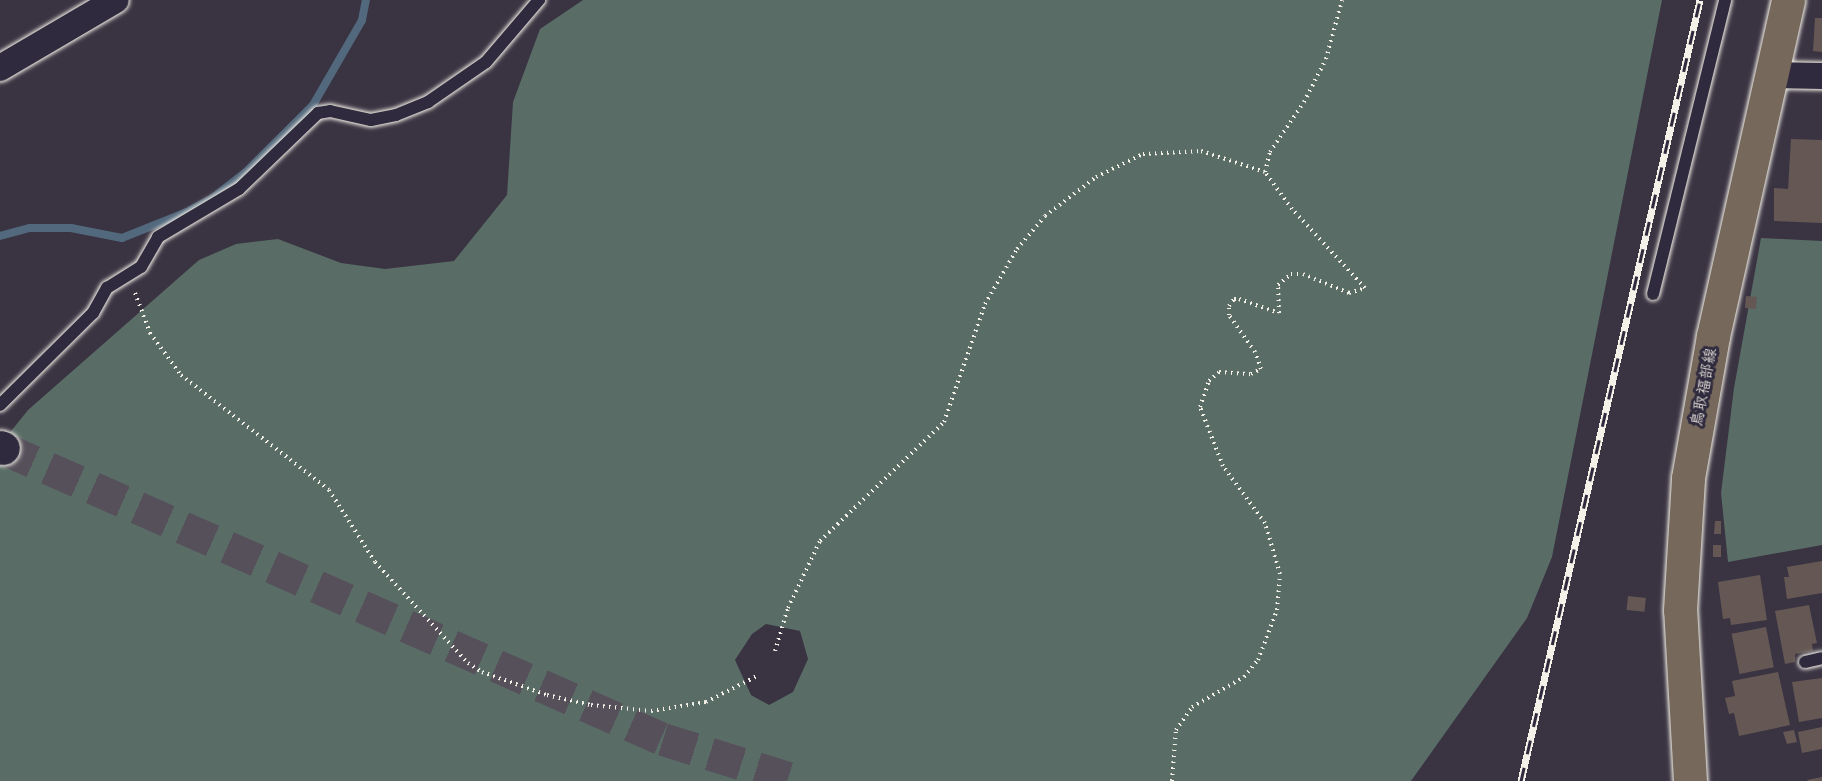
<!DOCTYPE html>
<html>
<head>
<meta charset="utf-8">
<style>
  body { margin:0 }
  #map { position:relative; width:1822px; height:781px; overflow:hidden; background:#3a3342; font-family:Delius,"Klee One",sans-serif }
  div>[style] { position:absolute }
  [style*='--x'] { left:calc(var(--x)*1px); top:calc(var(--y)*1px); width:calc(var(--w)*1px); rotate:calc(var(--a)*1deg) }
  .green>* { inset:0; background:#596c66 }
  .stream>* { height:8px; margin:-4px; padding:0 4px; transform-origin:4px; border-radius:4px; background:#52687d }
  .building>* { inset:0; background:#655854; transform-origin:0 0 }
  .secondary-tunnel>* { height:33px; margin-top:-16.5px; transform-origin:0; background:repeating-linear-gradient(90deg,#56505b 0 33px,transparent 0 49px) }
  .path>* { height:4px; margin-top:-2px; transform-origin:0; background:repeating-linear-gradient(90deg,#f4f1e8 0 1.5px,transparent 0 6px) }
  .roads { filter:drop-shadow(0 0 2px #f4f1e8) drop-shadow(0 0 2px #f4f1e8) }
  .lane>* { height:12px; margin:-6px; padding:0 6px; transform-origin:6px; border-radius:6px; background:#2f2a3d }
  .street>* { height:26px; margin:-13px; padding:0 13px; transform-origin:13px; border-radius:13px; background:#2f2a3d }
  .secondary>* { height:33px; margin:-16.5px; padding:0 16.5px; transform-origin:16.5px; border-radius:16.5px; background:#2f2a3d }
  .primary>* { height:33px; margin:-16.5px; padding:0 16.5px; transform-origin:16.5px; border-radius:16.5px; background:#76695c }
  .rail>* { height:7px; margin-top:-3.5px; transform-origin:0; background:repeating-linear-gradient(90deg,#2f2a3d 0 14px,#f4f1e8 0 28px); box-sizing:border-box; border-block:2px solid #f4f1e8 }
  span { translate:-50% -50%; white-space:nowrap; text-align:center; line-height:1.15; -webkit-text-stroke:6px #2f2a3d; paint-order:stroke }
  .street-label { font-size:16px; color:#f4f1e8 }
</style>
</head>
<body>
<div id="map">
  <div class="green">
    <div style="clip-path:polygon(evenodd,583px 0,1662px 0,1552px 557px,1527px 618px,1411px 781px,0 781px,0 445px,28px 410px,199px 260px,236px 244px,278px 239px,341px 263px,385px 269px,454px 261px,507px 195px,513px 102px,540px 29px,583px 0,766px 624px,800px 631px,808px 659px,793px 692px,769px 705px,751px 695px,735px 660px,752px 634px,766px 624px)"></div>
    <div style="clip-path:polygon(1761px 238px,1822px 241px,1822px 545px,1728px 562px,1721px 493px,1734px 388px)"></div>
  </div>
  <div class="stream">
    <div style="--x:0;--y:236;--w:31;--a:-15"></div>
    <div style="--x:30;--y:228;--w:41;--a:0"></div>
    <div style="--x:71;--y:228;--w:52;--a:11.1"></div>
    <div style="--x:122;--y:238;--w:70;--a:-21.8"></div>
    <div style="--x:187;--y:212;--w:31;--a:-29"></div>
    <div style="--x:214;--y:197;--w:41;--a:-38"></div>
    <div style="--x:246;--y:172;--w:95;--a:-45"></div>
    <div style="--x:313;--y:105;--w:98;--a:-60"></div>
    <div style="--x:362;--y:20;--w:20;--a:-79"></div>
  </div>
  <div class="building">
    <div style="clip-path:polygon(1815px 18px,1822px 18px,1822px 52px,1813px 51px)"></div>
    <div style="clip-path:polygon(1791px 139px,1822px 140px,1822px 223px,1774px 221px,1774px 188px,1788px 189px)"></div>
    <div style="left:1746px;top:296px;width:11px;height:12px;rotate:5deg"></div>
    <div style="clip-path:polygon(1715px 521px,1721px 521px,1721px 534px,1714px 534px)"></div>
    <div style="left:1713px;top:545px;width:8px;height:12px"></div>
    <div style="clip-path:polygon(1822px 561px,1822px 593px,1787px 599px,1784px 577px,1789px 577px,1787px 567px)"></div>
    <div style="clip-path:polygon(1760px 575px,1767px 620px,1731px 625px,1730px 618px,1723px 619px,1718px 582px)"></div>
    <div style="left:1628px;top:596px;width:18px;height:14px;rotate:6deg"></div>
    <div style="clip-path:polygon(1809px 605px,1817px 643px,1812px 644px,1813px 651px,1795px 654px,1795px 662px,1785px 664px,1775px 611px)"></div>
    <div style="left:1766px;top:627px;width:41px;height:35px;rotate:79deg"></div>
    <div style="clip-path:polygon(1778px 672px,1790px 725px,1739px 736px,1734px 713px,1729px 714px,1725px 698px,1735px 696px,1732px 681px)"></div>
    <div style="clip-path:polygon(1822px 678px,1822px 718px,1799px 722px,1792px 682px)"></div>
    <div style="clip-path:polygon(1822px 727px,1822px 749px,1802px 753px,1798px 732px)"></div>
    <div style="clip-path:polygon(1794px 730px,1797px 742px,1787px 744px,1783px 732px)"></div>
    <div style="clip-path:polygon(1822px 777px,1822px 781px,1808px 781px,1807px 780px)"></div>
  </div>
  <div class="secondary-tunnel">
    <div style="--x:3;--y:448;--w:721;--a:23.79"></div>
    <div style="--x:663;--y:739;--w:141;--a:17.3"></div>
  </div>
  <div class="path">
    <div style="--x:135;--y:293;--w:43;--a:69.4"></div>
    <div style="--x:150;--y:333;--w:52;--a:53.6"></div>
    <div style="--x:181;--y:375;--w:187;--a:37.8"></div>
    <div style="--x:329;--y:490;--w:85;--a:57.4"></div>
    <div style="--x:375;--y:562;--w:137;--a:47.4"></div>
    <div style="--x:468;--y:663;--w:17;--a:33"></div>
    <div style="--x:482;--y:672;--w:69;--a:19.5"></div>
    <div style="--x:547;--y:695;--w:45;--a:12.8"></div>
    <div style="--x:591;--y:705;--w:60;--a:5.7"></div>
    <div style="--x:651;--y:711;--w:56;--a:-9.3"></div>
    <div style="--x:706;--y:702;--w:57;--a:-27"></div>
    <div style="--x:775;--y:651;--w:45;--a:-73.2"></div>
    <div style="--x:788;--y:608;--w:74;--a:-64.5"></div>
    <div style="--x:820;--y:541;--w:172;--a:-43.8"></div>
    <div style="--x:944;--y:422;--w:125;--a:-70.8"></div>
    <div style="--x:985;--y:304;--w:64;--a:-59.8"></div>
    <div style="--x:1017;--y:249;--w:43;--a:-49.7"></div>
    <div style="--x:1045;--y:216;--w:64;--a:-37.4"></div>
    <div style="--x:1096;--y:177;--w:52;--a:-26.1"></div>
    <div style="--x:1143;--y:154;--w:58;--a:-3"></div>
    <div style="--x:1201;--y:151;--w:67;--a:18.2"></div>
    <div style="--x:1172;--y:781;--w:51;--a:-85.5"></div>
    <div style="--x:1176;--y:730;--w:28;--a:-55"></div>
    <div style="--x:1192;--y:707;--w:60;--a:-30"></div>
    <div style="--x:1244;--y:677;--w:22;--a:-51"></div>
    <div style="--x:1258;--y:660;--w:53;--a:-69.2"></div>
    <div style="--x:1277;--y:610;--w:36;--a:-85"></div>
    <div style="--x:1280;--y:574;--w:53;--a:-106.4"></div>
    <div style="--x:1265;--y:523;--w:71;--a:-126.4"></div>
    <div style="--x:1223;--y:466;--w:63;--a:-111.3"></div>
    <div style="--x:1200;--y:407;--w:28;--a:-71"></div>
    <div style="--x:1209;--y:381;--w:13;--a:-42"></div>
    <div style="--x:1219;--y:372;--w:32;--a:4"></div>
    <div style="--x:1251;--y:374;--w:11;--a:-27"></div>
    <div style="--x:1261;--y:369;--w:18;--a:-109"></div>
    <div style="--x:1255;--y:352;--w:45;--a:-125.1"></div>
    <div style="--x:1229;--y:315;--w:9;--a:-90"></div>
    <div style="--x:1229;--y:306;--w:9;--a:-54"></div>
    <div style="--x:1234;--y:299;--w:5;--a:0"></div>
    <div style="--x:1239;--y:299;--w:42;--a:19.3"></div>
    <div style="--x:1279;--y:313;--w:28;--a:-92"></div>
    <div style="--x:1278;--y:285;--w:17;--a:-40"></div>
    <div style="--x:1291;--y:274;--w:12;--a:0"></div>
    <div style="--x:1303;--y:274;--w:50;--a:22.4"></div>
    <div style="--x:1349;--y:293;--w:17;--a:-17"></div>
    <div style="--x:1365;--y:288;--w:108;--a:-132.7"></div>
    <div style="--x:1292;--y:209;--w:46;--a:-126.1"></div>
    <div style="--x:1265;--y:172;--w:21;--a:-76"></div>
    <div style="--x:1270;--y:152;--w:60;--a:-55.8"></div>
    <div style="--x:1304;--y:102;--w:48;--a:-62.9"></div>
    <div style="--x:1326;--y:59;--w:61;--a:-74.8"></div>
  </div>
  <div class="roads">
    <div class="lane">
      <div style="--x:1653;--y:294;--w:303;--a:-76.2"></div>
      <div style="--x:0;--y:405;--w:131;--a:-44.7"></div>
      <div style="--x:93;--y:313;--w:29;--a:-61"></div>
      <div style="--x:107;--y:288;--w:40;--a:-32"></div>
      <div style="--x:141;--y:267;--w:34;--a:-60"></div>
      <div style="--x:158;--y:237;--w:94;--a:-30.7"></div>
      <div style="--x:239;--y:189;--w:110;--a:-43.9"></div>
      <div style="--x:318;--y:113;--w:12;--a:-9"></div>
      <div style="--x:330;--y:111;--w:42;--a:12.4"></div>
      <div style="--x:371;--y:120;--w:25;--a:-11"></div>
      <div style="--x:396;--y:115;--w:35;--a:-22"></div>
      <div style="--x:428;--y:102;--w:70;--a:-34.6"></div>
      <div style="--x:486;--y:62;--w:82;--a:-49.5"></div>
      <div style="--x:1805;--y:662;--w:17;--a:-13"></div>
    </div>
    <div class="street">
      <div style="--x:0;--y:68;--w:134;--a:-30.4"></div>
      <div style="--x:1771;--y:75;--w:51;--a:1.1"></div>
    </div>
    <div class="secondary">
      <div style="--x:0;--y:447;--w:3;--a:18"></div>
    </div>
    <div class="primary">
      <div style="--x:1690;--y:781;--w:171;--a:-93.3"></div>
      <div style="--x:1680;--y:610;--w:132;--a:-86.5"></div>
      <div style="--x:1688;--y:478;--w:144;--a:-80"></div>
      <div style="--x:1713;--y:336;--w:344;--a:-77.4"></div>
    </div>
  </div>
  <div class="rail">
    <div style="--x:1521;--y:781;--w:801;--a:-77.09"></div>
  </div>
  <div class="street-label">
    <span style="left:1703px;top:387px;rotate:-79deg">鳥取福部線</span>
  </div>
</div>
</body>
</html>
